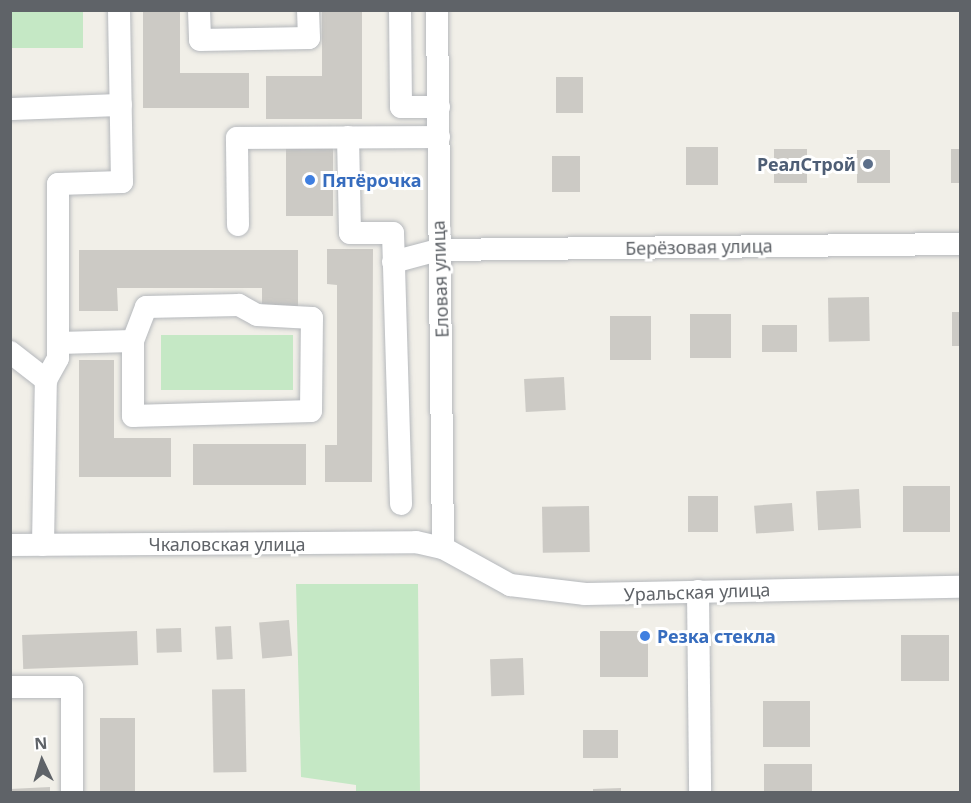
<!DOCTYPE html>
<html>
<head>
<meta charset="utf-8">
<style>
  body { margin:0 }
  #map { position:relative; width:971px; height:803px; overflow:hidden; background:#f1efe8; font-family:"Noto Sans",sans-serif }
  div>[style] { position:absolute }
  [style*='--x'] { left:calc(var(--x)*1px); top:calc(var(--y)*1px); width:calc(var(--w)*1px); rotate:calc(var(--a)*1deg) }
  .green>* { inset:0; background:#c5e8c5; transform-origin:0 0 }
  .building>* { inset:0; background:#cccac5; transform-origin:0 0 }
  .roads { filter:drop-shadow(0 0 2px #b5b8bc) drop-shadow(0 0 2px #b5b8bc) }
  .minor>* { height:22px; margin:-11px; padding:0 11px; transform-origin:11px; border-radius:11px; background:#fff }
  .dots>* { width:16px; height:16px; translate:-50% -50%; box-sizing:border-box; border:3px solid #fff; border-radius:50% }
  span { translate:-50% -50%; white-space:nowrap; text-align:center; line-height:1.15; -webkit-text-stroke:6px #fff; paint-order:stroke }
  .service-label { font-size:18px; color:#4e5e75; font-weight:700 }
  .right { translate:-100% -50%; text-align:right }
  .shop-label { font-size:18px; color:#366cbe; font-weight:700 }
  .left { translate:0 -50%; text-align:left }
  .street-label { font-size:18px; color:#5f6368 }
  .frame { position:absolute; inset:0; border:12px solid #5f6368; pointer-events:none }
  .north { position:absolute; left:12px; top:731px; width:60px; height:60px; -webkit-text-stroke:4px #fff; paint-order:stroke; rotate:356deg; font-size:16px; font-weight:700; line-height:24px; text-align:center; color:#5f6368 }
  .north::after { content:''; display:block; margin:auto; width:21px; height:27px; background:#5f6368; clip-path:polygon(50% 0,100% 100%,50% 72%,0 100%) }
</style>
</head>
<body>
<div id="map">
  <div class="green">
    <div style="left:10px;top:11px;width:73px;height:37px"></div>
    <div style="left:161px;top:335px;width:132px;height:55px"></div>
    <div style="clip-path:polygon(296px 584px,418px 584px,420px 792px,356px 792px,356px 785px,301px 777px)"></div>
  </div>
  <div class="building">
    <div style="clip-path:polygon(143px 10px,180px 10px,180px 73px,249px 73px,249px 108px,143px 108px)"></div>
    <div style="clip-path:polygon(322px 10px,362px 10px,362px 119px,266px 119px,266px 76px,322px 76px)"></div>
    <div style="left:583px;top:77px;width:36px;height:27px;rotate:90deg"></div>
    <div style="left:286px;top:145px;width:47px;height:71px"></div>
    <div style="left:686px;top:147px;width:32px;height:38px"></div>
    <div style="left:774px;top:149px;width:33px;height:34px"></div>
    <div style="left:951px;top:149px;width:9px;height:34px"></div>
    <div style="left:857px;top:150px;width:33px;height:33px"></div>
    <div style="left:552px;top:156px;width:28px;height:36px"></div>
    <div style="clip-path:polygon(327px 249px,373px 249px,372px 482px,325px 482px,325px 445px,337px 445px,337px 285px,327px 284px)"></div>
    <div style="clip-path:polygon(79px 250px,298px 250px,298px 309px,262px 309px,262px 288px,117px 288px,118px 311px,79px 311px)"></div>
    <div style="left:869px;top:297px;width:44px;height:41px;rotate:89deg"></div>
    <div style="left:952px;top:312px;width:8px;height:34px"></div>
    <div style="left:731px;top:314px;width:44px;height:41px;rotate:90deg"></div>
    <div style="left:610px;top:316px;width:41px;height:44px"></div>
    <div style="left:762px;top:325px;width:35px;height:27px"></div>
    <div style="clip-path:polygon(79px 360px,114px 360px,114px 438px,171px 438px,171px 477px,79px 477px)"></div>
    <div style="left:564px;top:377px;width:33px;height:40px;rotate:87deg"></div>
    <div style="left:193px;top:444px;width:113px;height:41px"></div>
    <div style="left:903px;top:486px;width:47px;height:46px"></div>
    <div style="left:859px;top:489px;width:39px;height:43px;rotate:87deg"></div>
    <div style="left:688px;top:496px;width:30px;height:36px"></div>
    <div style="left:792px;top:503px;width:28px;height:38px;rotate:86deg"></div>
    <div style="left:589px;top:506px;width:46px;height:47px;rotate:89deg"></div>
    <div style="left:289px;top:620px;width:36px;height:30px;rotate:85deg"></div>
    <div style="left:231px;top:626px;width:33px;height:16px;rotate:87deg"></div>
    <div style="left:181px;top:628px;width:24px;height:25px;rotate:88deg"></div>
    <div style="left:137px;top:631px;width:34px;height:115px;rotate:88deg"></div>
    <div style="left:600px;top:631px;width:48px;height:46px"></div>
    <div style="left:901px;top:635px;width:48px;height:46px"></div>
    <div style="left:523px;top:658px;width:37px;height:33px;rotate:88deg"></div>
    <div style="left:245px;top:689px;width:83px;height:33px;rotate:89deg"></div>
    <div style="left:810px;top:701px;width:46px;height:47px;rotate:90deg"></div>
    <div style="left:100px;top:718px;width:35px;height:74px"></div>
    <div style="left:583px;top:730px;width:35px;height:28px"></div>
    <div style="left:764px;top:764px;width:48px;height:28px"></div>
    <div style="clip-path:polygon(50px 787px,50px 792px,10px 792px,10px 789px)"></div>
    <div style="clip-path:polygon(621px 788px,621px 792px,593px 792px,593px 789px)"></div>
  </div>
  <div class="roads">
    <div class="minor">
      <div style="--x:199;--y:10;--w:30;--a:88"></div>
      <div style="--x:200;--y:40;--w:109;--a:-1.1"></div>
      <div style="--x:309;--y:38;--w:28;--a:-92"></div>
      <div style="--x:400;--y:10;--w:97;--a:89.4"></div>
      <div style="--x:401;--y:107;--w:38;--a:0"></div>
      <div style="--x:437;--y:10;--w:538;--a:89.36"></div>
      <div style="--x:10;--y:109;--w:111;--a:-2.1"></div>
      <div style="--x:348;--y:137;--w:96;--a:88.8"></div>
      <div style="--x:350;--y:233;--w:43;--a:0"></div>
      <div style="--x:393;--y:233;--w:271;--a:88.3"></div>
      <div style="--x:238;--y:225;--w:87;--a:-90.7"></div>
      <div style="--x:237;--y:138;--w:202;--a:-0.3"></div>
      <div style="--x:393;--y:262;--w:47;--a:-14.9"></div>
      <div style="--x:438;--y:250;--w:522;--a:-0.66"></div>
      <div style="--x:58;--y:343;--w:159;--a:-90"></div>
      <div style="--x:58;--y:184;--w:64;--a:-1.8"></div>
      <div style="--x:122;--y:182;--w:172;--a:-91"></div>
      <div style="--x:10;--y:352;--w:46;--a:37.9"></div>
      <div style="--x:10;--y:545;--w:406;--a:-0.4"></div>
      <div style="--x:416;--y:542;--w:28;--a:13"></div>
      <div style="--x:443;--y:548;--w:77;--a:28.9"></div>
      <div style="--x:510;--y:585;--w:76;--a:6.8"></div>
      <div style="--x:585;--y:594;--w:375;--a:-1.1"></div>
      <div style="--x:43;--y:545;--w:165;--a:-89"></div>
      <div style="--x:46;--y:380;--w:25;--a:-61"></div>
      <div style="--x:58;--y:358;--w:15;--a:-90"></div>
      <div style="--x:58;--y:343;--w:75;--a:-1.5"></div>
      <div style="--x:133;--y:341;--w:75;--a:90"></div>
      <div style="--x:133;--y:416;--w:178;--a:-1.6"></div>
      <div style="--x:311;--y:411;--w:93;--a:-89.4"></div>
      <div style="--x:312;--y:318;--w:55;--a:-176.9"></div>
      <div style="--x:257;--y:315;--w:21;--a:-151"></div>
      <div style="--x:239;--y:305;--w:93;--a:178.8"></div>
      <div style="--x:146;--y:307;--w:36;--a:111"></div>
      <div style="--x:698;--y:591;--w:201;--a:89.4"></div>
      <div style="--x:10;--y:687;--w:62;--a:0"></div>
      <div style="--x:72;--y:687;--w:105;--a:90"></div>
    </div>
  </div>
  <div class="dots">
    <div style="left:868px;top:164px;background:#5c6f8a"></div>
    <div style="left:310px;top:180px;background:#3f7fe0"></div>
    <div style="left:645px;top:636px;background:#3f7fe0"></div>
  </div>
  <div class="service-label">
    <span class="right" style="left:856px;top:164px">РеалСтрой</span>
  </div>
  <div class="shop-label">
    <span class="left" style="left:322px;top:180px">Пятёрочка</span>
    <span class="left" style="left:657px;top:636px">Резка стекла</span>
  </div>
  <div class="street-label">
    <span style="left:699px;top:247px;rotate:-1deg">Берёзовая улица</span>
    <span style="left:440px;top:279px;rotate:-92deg">Еловая улица</span>
    <span style="left:227px;top:544px">Чкаловская улица</span>
    <span style="left:697px;top:592px;rotate:-2deg">Уральская улица</span>
  </div>
  <div class="frame"></div>
  <div class="north">N</div>
</div>
</body>
</html>
